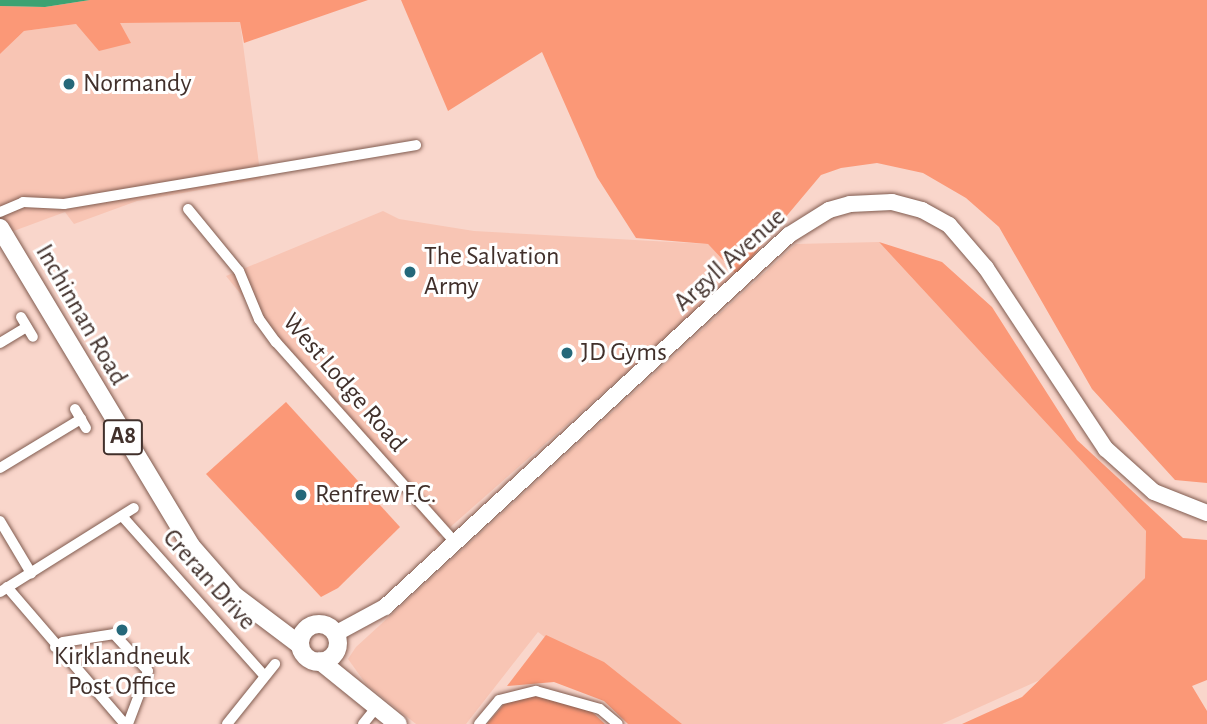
<!DOCTYPE html>
<html>
<head>
<meta charset="utf-8">
<style>
  body { margin:0 }
  #map { position:relative; width:1207px; height:724px; overflow:hidden; background:#f9d6cb; font-family:"Alegreya Sans",sans-serif }
  div>[style] { position:absolute }
  [style*='--x'] { left:calc(var(--x)*1px); top:calc(var(--y)*1px); width:calc(var(--w)*1px); rotate:calc(var(--a)*1deg) }
  .built>* { inset:0; background:#f8c5b4 }
  .green>* { inset:0; background:#fb9877 }
  .water>* { inset:0; background:#3ca272 }
  .roads { filter:drop-shadow(0 0 2px #805b4f) drop-shadow(0 0 2px #805b4f) }
  .street>* { height:10px; margin:-5px; padding:0 5px; transform-origin:5px; border-radius:5px; background:#fff }
  .secondary>* { height:16px; margin:-8px; padding:0 8px; transform-origin:8px; border-radius:8px; background:#fff }
  .primary>* { height:18px; margin:-9px; padding:0 9px; transform-origin:9px; border-radius:9px; background:#fff }
  .primary>.ring { margin:-9px; padding:0; box-sizing:content-box; background:none; border:18px solid #fff; border-radius:50% }
  .dots>* { width:19px; height:19px; translate:-50% -50%; box-sizing:border-box; border:4px solid #fff; border-radius:50% }
  span { translate:-50% -50%; white-space:nowrap; text-align:center; line-height:1.15; -webkit-text-stroke:6px #fff; paint-order:stroke }
  .shield-label span { padding:2px 5px; background:#fff; border:2px solid; border-radius:5px; -webkit-text-stroke-width:0 }
  .shield-label { font-size:24px; color:#41302b; font-weight:700 }
  .poi-label { font-size:26px; color:#41302b }
  .left { translate:0 -50%; text-align:left }
  .street-label { font-size:26px; color:#41302b }
</style>
</head>
<body>
<div id="map">
  <div class="built">
    <div style="clip-path:polygon(240px 22px,261px 179px,137px 201px,74px 224px,65px 212px,11px 232px,0 211px,0 54px,24px 31px,76px 24px,87px 32px,119px 23px)"></div>
    <div style="clip-path:polygon(383px 211px,399px 219px,474px 231px,708px 244px,737px 275px,439px 537px,226px 276px)"></div>
    <div style="clip-path:polygon(879px 242px,1146px 531px,1145px 578px,1042px 679px,942px 724px,659px 724px,538px 632px,466px 724px,416px 724px,366px 684px,348px 659px,356px 647px,796px 244px)"></div>
  </div>
  <div class="green">
    <div style="clip-path:polygon(90px 0,368px 0,244px 43px,240px 22px,120px 23px,131px 43px,99px 51px,76px 24px,24px 31px,0 54px,0 6px,45px 7px)"></div>
    <div style="clip-path:polygon(401px 0,1207px 0,1207px 483px,1175px 480px,1092px 389px,999px 227px,966px 198px,923px 173px,877px 163px,841px 168px,821px 175px,737px 275px,708px 244px,636px 238px,597px 177px,542px 52px,448px 111px)"></div>
    <div style="clip-path:polygon(879px 242px,942px 262px,992px 307px,1077px 440px,1183px 538px,1207px 540px,1207px 680px,1192px 686px,1207px 711px,1207px 724px,962px 724px,1022px 697px,1145px 578px,1146px 531px)"></div>
    <div style="clip-path:polygon(286px 402px,400px 527px,338px 588px,321px 597px,206px 474px)"></div>
    <div style="clip-path:polygon(546px 635px,604px 662px,682px 724px,628px 724px,604px 701px,554px 682px,507px 686px)"></div>
    <div style="clip-path:polygon(532px 696px,556px 698px,590px 710px,605px 724px,487px 724px,506px 702px)"></div>
  </div>
  <div class="water">
    <div style="clip-path:polygon(0 0,90px 0,45px 7px,0 6px)"></div>
  </div>
  <div class="roads">
    <div class="street">
      <div style="--x:188;--y:209;--w:80;--a:50.6"></div>
      <div style="--x:239;--y:271;--w:52;--a:67.4"></div>
      <div style="--x:259;--y:319;--w:29;--a:54"></div>
      <div style="--x:276;--y:342;--w:270;--a:48.2"></div>
      <div style="--x:0;--y:212;--w:25;--a:-23"></div>
      <div style="--x:23;--y:202;--w:41;--a:2.8"></div>
      <div style="--x:64;--y:204;--w:357;--a:-9.5"></div>
      <div style="--x:21;--y:317;--w:23;--a:59"></div>
      <div style="--x:0;--y:343;--w:31;--a:-31"></div>
      <div style="--x:75;--y:409;--w:22;--a:60"></div>
      <div style="--x:0;--y:468;--w:95;--a:-31.2"></div>
      <div style="--x:122;--y:516;--w:212;--a:48.3"></div>
      <div style="--x:0;--y:521;--w:61;--a:59.2"></div>
      <div style="--x:7;--y:587;--w:181;--a:49.3"></div>
      <div style="--x:0;--y:592;--w:158;--a:-32.1"></div>
      <div style="--x:55;--y:647;--w:9;--a:-32"></div>
      <div style="--x:63;--y:642;--w:52;--a:-8.9"></div>
      <div style="--x:114;--y:634;--w:50;--a:47.4"></div>
      <div style="--x:148;--y:671;--w:57;--a:110.7"></div>
      <div style="--x:227;--y:724;--w:77;--a:-51.3"></div>
      <div style="--x:363;--y:724;--w:21;--a:-51"></div>
      <div style="--x:479;--y:724;--w:31;--a:-50"></div>
      <div style="--x:499;--y:700;--w:38;--a:-14"></div>
      <div style="--x:536;--y:691;--w:66;--a:15.7"></div>
      <div style="--x:600;--y:709;--w:23;--a:40"></div>
    </div>
    <div class="secondary">
      <div style="--x:335;--y:634;--w:57;--a:-28.4"></div>
      <div style="--x:385;--y:607;--w:549;--a:-42.64"></div>
      <div style="--x:789;--y:235;--w:47;--a:-32"></div>
      <div style="--x:829;--y:210;--w:22;--a:-16"></div>
      <div style="--x:850;--y:204;--w:42;--a:-2.7"></div>
      <div style="--x:892;--y:202;--w:31;--a:15"></div>
      <div style="--x:922;--y:210;--w:31;--a:29"></div>
      <div style="--x:949;--y:225;--w:57;--a:49.3"></div>
      <div style="--x:986;--y:268;--w:217;--a:56.5"></div>
      <div style="--x:1106;--y:449;--w:64;--a:41.9"></div>
      <div style="--x:1154;--y:492;--w:57;--a:21.6"></div>
    </div>
    <div class="primary">
      <div style="--x:0;--y:228;--w:371;--a:59"></div>
      <div style="--x:191;--y:546;--w:67;--a:48.7"></div>
      <div style="--x:235;--y:596;--w:81;--a:37"></div>
      <div class="ring" style="left:300px;top:624px;width:20px;height:20px"></div>
      <div style="--x:320;--y:661;--w:100;--a:38.9"></div>
    </div>
  </div>
  <div class="dots">
    <div style="left:69px;top:84px;background:#25687a"></div>
    <div style="left:410px;top:272px;background:#25687a"></div>
    <div style="left:567px;top:353px;background:#25687a"></div>
    <div style="left:301px;top:495px;background:#25687a"></div>
    <div style="left:122px;top:630px;background:#25687a"></div>
  </div>
  <div class="shield-label">
    <span style="left:123px;top:437px">A8</span>
  </div>
  <div class="poi-label">
    <span class="left" style="left:83px;top:84px">Normandy</span>
    <span class="left" style="left:424px;top:272px">The Salvation<br>Army</span>
    <span class="left" style="left:581px;top:353px">JD Gyms</span>
    <span class="left" style="left:315px;top:495px">Renfrew F.C.</span>
    <span style="left:122px;top:672px">Kirklandneuk<br>Post Office</span>
  </div>
  <div class="street-label">
    <span style="left:730px;top:260px;rotate:-42deg">Argyll Avenue</span>
    <span style="left:81px;top:315px;rotate:60deg">Inchinnan Road</span>
    <span style="left:344px;top:383px;rotate:49deg">West Lodge Road</span>
    <span style="left:209px;top:580px;rotate:48deg">Creran Drive</span>
  </div>
</div>
</body>
</html>
